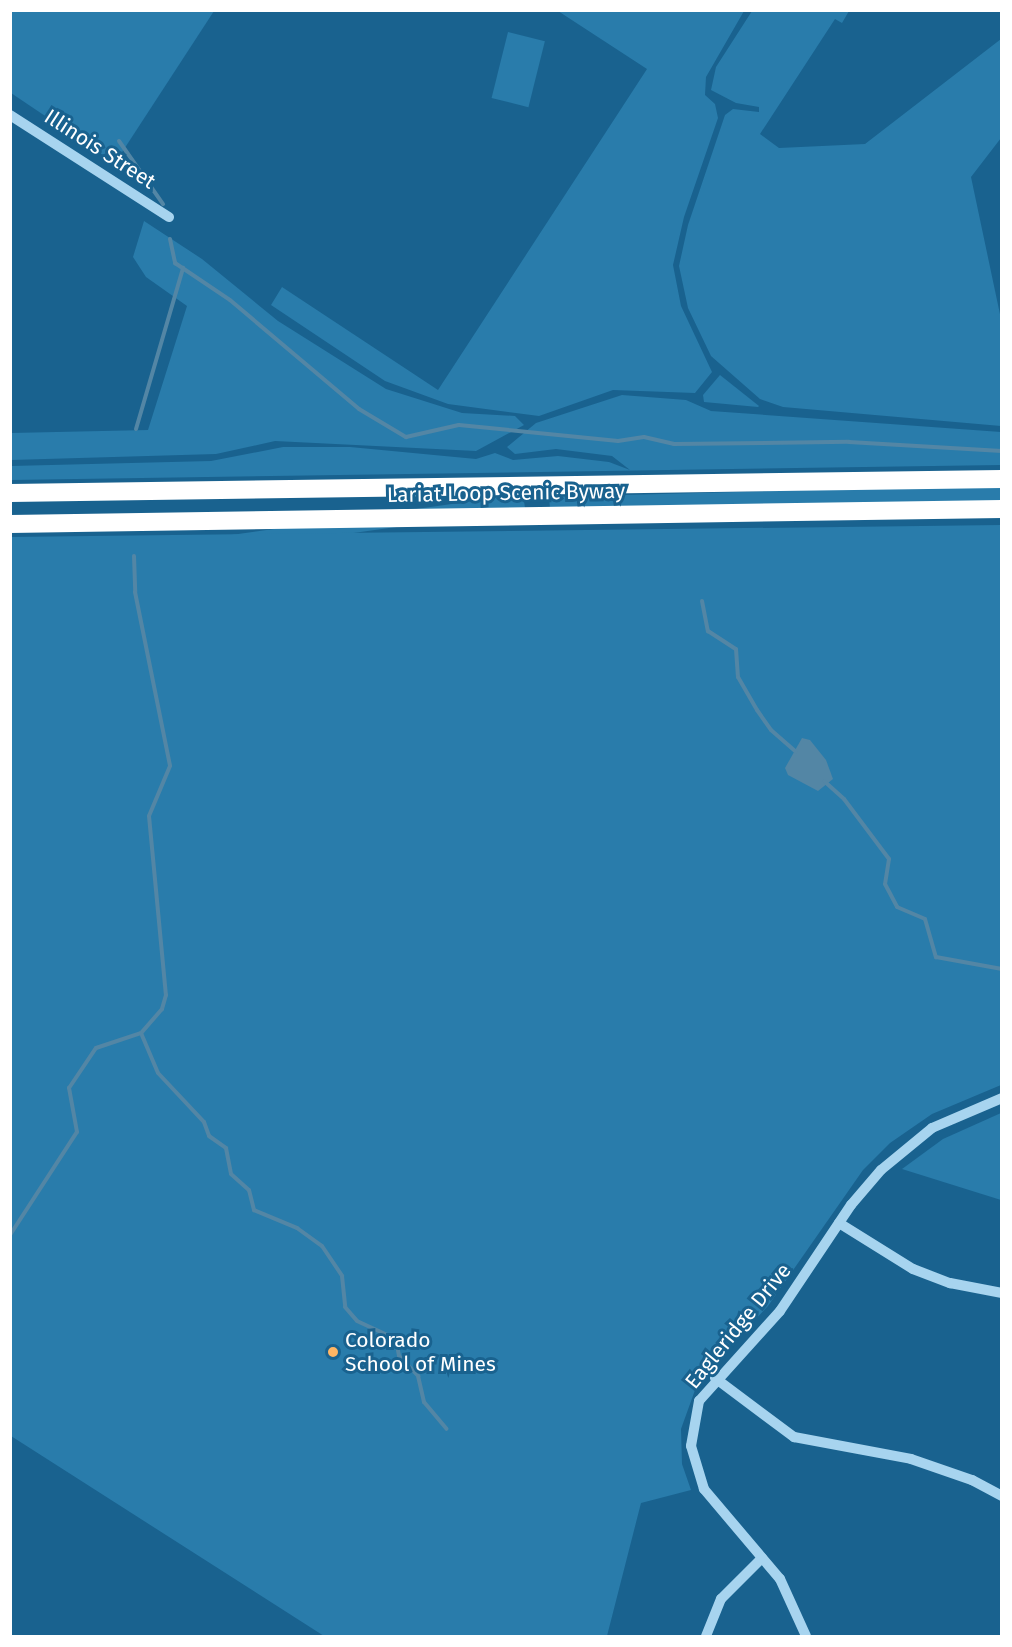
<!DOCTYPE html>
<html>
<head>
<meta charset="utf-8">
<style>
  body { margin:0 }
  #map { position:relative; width:1012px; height:1647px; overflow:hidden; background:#19628f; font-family:"Fira Sans",sans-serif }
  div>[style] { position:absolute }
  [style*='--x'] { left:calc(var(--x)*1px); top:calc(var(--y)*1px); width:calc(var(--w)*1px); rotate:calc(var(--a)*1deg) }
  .green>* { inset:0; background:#297cab; transform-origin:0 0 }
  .water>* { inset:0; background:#5386a5 }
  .stream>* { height:4px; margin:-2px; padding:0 2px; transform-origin:2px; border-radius:2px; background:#5386a5 }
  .minor>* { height:10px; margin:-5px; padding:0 5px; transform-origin:5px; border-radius:5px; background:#a7d4ef }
  .highway>* { height:18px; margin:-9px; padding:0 9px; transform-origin:9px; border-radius:9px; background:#fff }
  .dots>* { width:16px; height:16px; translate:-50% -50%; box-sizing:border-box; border:3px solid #19628f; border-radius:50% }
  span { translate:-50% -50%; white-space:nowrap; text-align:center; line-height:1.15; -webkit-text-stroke:6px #19628f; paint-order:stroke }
  .street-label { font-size:21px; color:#fff }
  .poi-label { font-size:21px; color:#fff }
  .left { translate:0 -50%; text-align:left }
  .frame { position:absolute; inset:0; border:12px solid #fff; pointer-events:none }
</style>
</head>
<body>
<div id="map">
  <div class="green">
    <div style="clip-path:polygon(10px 11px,11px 10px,214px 11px,115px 163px,11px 93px)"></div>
    <div style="clip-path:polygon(558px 11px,744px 11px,706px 77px,705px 95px,715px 104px,718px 118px,684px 217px,673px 265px,681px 306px,712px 372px,695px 393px,613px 390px,539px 416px,448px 404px,385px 381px,271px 305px,282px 287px,438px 390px,647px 69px)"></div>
    <div style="clip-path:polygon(752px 11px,849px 11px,842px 23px,835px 19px,760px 134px,779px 148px,865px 144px,1001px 39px,1001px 138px,971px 177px,1001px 319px,1001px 426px,783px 407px,760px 399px,711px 356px,688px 308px,679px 266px,688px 225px,725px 115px,733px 109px,759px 112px,759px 107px,736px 103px,711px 90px,716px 67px)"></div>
    <div style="left:508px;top:32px;width:38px;height:68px;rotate:14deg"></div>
    <div style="clip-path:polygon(144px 221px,202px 259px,278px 321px,386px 389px,462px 413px,515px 416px,524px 425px,476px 451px,275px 441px,216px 454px,11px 460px,11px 433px,148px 430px,187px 306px,146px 277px,133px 257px)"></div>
    <div style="clip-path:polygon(720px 375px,759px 406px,758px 407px,704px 402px,703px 395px)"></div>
    <div style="clip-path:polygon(622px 395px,686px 400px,711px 411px,1001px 432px,1001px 465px,11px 480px,11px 466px,211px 461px,283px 447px,350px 447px,476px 459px,495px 453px,513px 460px,558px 456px,609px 462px,630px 470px,612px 456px,556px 449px,515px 454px,507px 447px,536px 423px)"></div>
    <div style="clip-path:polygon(1002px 485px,1001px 502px,550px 509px,549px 497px)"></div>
    <div style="left:523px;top:494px;width:15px;height:513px;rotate:82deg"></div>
    <div style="clip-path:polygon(1001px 525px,1001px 1085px,932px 1114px,890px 1143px,863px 1170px,768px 1306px,699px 1379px,681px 1429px,682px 1464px,691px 1490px,641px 1503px,607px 1636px,324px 1636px,11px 1436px,10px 537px)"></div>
    <div style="clip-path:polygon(1001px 1113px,1001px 1200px,902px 1169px,943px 1139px)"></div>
  </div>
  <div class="water">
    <div style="clip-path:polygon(802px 738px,810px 740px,826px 760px,833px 779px,818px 791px,788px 775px,785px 768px)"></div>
  </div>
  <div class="stream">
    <div style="--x:119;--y:141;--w:77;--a:55.1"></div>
    <div style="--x:170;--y:239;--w:25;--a:78"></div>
    <div style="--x:175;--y:263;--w:66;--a:33.9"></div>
    <div style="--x:230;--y:300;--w:169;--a:40.2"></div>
    <div style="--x:359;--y:409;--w:55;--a:30.8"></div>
    <div style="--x:406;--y:437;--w:54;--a:-12.8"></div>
    <div style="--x:459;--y:425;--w:160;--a:5.7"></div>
    <div style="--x:618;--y:441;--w:26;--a:-9"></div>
    <div style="--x:644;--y:437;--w:31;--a:13"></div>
    <div style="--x:674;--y:444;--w:175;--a:-0.7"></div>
    <div style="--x:849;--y:442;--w:153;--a:3.4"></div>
    <div style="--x:136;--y:429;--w:168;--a:-73.7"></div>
    <div style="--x:134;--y:556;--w:36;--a:88"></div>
    <div style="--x:135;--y:592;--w:177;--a:78.6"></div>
    <div style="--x:170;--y:766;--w:54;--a:112.8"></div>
    <div style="--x:149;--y:816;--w:180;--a:84.6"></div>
    <div style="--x:166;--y:995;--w:15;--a:106"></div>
    <div style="--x:162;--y:1009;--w:32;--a:131"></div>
    <div style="--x:141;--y:1033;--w:43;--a:67"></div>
    <div style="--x:158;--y:1073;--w:67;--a:46.8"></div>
    <div style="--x:204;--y:1122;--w:15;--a:70"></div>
    <div style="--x:209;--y:1136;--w:21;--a:35"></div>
    <div style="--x:226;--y:1148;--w:26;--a:79"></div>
    <div style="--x:231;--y:1174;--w:24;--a:42"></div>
    <div style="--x:249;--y:1190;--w:21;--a:76"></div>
    <div style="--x:254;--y:1210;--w:47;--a:22.7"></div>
    <div style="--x:297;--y:1228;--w:31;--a:36"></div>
    <div style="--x:322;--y:1246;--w:36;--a:56"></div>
    <div style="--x:342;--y:1276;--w:31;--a:84"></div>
    <div style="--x:345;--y:1307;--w:18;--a:49"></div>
    <div style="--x:357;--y:1321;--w:43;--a:24.8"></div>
    <div style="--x:396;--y:1339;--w:17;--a:80"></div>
    <div style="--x:399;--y:1356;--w:28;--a:46"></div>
    <div style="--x:418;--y:1376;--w:27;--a:77"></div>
    <div style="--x:424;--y:1402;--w:35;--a:50"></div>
    <div style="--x:702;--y:601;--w:31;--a:79"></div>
    <div style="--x:708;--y:631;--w:33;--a:33"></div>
    <div style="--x:736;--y:649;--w:28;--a:86"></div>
    <div style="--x:738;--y:677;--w:38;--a:60"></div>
    <div style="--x:757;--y:710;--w:24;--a:55"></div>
    <div style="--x:771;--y:730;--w:33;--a:41"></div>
    <div style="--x:824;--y:781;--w:27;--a:42"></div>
    <div style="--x:844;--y:799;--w:75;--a:53.1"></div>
    <div style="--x:889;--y:859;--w:25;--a:99"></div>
    <div style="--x:885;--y:884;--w:26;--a:62"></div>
    <div style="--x:897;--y:907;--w:30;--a:23"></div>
    <div style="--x:925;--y:919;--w:40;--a:74"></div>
    <div style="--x:936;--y:957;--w:67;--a:10.3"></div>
    <div style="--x:10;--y:1235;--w:123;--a:-57"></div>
    <div style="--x:77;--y:1132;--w:45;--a:-100.3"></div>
    <div style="--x:69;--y:1088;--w:48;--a:-56"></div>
    <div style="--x:96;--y:1048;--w:47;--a:-18.4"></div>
  </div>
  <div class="minor">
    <div style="--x:10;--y:115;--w:189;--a:32.7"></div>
    <div style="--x:839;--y:1223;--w:87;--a:31.9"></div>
    <div style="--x:913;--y:1269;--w:40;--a:21"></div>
    <div style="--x:950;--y:1283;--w:53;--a:10.9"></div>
    <div style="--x:715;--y:1378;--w:99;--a:36.8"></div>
    <div style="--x:794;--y:1437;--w:119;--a:10.6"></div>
    <div style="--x:911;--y:1459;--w:65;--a:19"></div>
    <div style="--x:972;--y:1480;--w:34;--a:28"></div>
    <div style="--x:706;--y:1636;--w:40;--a:-68"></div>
    <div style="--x:721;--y:1599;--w:58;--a:-45"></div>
    <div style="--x:806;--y:1636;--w:63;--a:-114.5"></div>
    <div style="--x:780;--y:1579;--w:118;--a:-130.2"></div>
    <div style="--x:704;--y:1489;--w:45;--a:-106.8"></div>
    <div style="--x:691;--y:1446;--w:46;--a:-79.9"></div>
    <div style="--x:699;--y:1401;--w:121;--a:-48"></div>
    <div style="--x:780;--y:1311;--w:128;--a:-56.2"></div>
    <div style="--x:851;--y:1205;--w:46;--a:-49.4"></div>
    <div style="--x:881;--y:1170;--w:66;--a:-39.5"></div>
    <div style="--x:932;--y:1128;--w:76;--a:-23.2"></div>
  </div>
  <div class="highway">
    <div style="--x:10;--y:493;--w:992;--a:-0.81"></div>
    <div style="--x:10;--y:524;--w:992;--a:-0.87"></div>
  </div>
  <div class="dots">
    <div style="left:333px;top:1352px;background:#ffb664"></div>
  </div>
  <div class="street-label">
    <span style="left:100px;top:149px;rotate:33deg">Illinois Street</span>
    <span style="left:506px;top:493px;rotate:-1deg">Lariat Loop Scenic Byway</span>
    <span style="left:738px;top:1326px;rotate:-51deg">Eagleridge Drive</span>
  </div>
  <div class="poi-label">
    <span class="left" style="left:345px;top:1352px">Colorado<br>School of Mines</span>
  </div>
  <div class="frame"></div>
</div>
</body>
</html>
